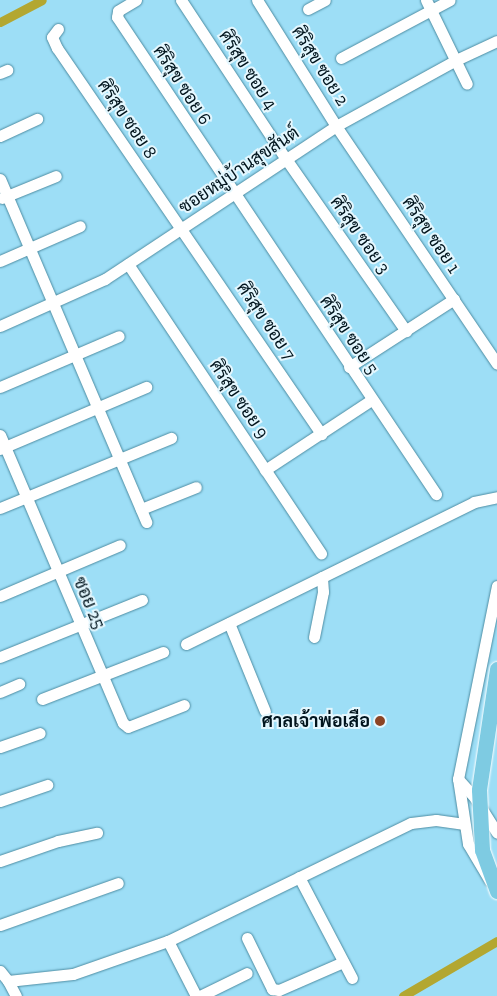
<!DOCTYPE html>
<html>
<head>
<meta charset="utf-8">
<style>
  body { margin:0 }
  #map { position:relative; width:497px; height:996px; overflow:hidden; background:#9ddef6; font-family:"Zilla Slab",Sarabun,serif }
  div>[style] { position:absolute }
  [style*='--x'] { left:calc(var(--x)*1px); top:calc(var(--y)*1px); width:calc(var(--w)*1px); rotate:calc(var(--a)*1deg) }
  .canal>* { height:9px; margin:-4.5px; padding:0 4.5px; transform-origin:4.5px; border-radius:4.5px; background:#b3a731 }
  .roads { filter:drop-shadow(0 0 1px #4d8ca2) drop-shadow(0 0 1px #4d8ca2) }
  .minor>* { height:11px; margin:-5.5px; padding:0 5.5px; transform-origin:5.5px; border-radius:5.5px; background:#fff }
  .bridges { filter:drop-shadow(0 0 1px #fff) drop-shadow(0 0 1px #fff) }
  .major-bridge>* { height:15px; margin:-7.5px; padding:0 7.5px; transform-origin:7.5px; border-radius:7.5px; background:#7ecbe2 }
  .dots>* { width:14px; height:14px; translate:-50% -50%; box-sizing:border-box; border:2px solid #e4f7fe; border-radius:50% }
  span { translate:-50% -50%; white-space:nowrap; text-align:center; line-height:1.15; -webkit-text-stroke:4px #e4f7fe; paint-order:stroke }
  .street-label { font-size:18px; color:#00141d }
  .poi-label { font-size:18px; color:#00141d; font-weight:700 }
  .right { translate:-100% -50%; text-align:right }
</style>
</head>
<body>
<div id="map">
  <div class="canal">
    <div style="--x:0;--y:22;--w:47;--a:-27.6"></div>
    <div style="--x:403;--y:996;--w:109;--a:-30.3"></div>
  </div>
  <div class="roads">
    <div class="minor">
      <div style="--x:136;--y:0;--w:21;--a:149"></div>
      <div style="--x:118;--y:11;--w:6;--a:99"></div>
      <div style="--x:117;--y:17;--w:574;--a:56.23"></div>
      <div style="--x:181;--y:0;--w:191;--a:56.6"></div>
      <div style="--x:286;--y:159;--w:210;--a:55.1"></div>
      <div style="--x:257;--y:0;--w:149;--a:57.9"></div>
      <div style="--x:336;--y:126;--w:287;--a:55.9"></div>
      <div style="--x:426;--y:0;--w:93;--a:64"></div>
      <div style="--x:308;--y:9;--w:19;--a:-28"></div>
      <div style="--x:58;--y:29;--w:10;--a:127"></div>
      <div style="--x:52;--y:37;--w:12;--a:66"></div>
      <div style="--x:57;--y:48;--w:468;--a:55.6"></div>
      <div style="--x:341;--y:58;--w:123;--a:-28"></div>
      <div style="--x:0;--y:73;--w:8;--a:-23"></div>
      <div style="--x:0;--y:136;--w:41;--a:-24.7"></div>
      <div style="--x:0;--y:179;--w:373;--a:66.9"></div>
      <div style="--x:2;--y:198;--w:58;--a:-22.2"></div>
      <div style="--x:0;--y:261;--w:87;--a:-23.6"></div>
      <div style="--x:128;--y:264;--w:348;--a:56.3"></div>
      <div style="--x:0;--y:326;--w:115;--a:-24.1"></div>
      <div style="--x:105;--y:279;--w:277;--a:-33.5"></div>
      <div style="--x:336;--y:126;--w:137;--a:-28.8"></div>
      <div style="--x:456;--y:60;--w:45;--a:-24.9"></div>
      <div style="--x:349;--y:367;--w:125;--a:-32.9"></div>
      <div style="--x:0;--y:387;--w:129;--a:-23.2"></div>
      <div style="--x:0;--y:435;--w:313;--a:66.9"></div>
      <div style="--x:123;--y:723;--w:6;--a:39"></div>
      <div style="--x:128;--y:727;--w:60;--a:-21.4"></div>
      <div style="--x:0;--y:449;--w:159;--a:-23"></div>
      <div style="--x:265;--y:470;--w:127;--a:-33.4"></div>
      <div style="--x:0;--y:508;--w:185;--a:-22.3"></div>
      <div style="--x:141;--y:509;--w:59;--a:-21.8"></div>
      <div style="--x:0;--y:596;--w:130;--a:-23"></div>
      <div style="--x:229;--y:623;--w:95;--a:67.8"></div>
      <div style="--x:314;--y:637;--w:46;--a:-78.7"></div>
      <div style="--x:323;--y:592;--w:15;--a:-94"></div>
      <div style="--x:186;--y:644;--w:321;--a:-26.2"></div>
      <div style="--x:474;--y:502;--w:24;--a:-12"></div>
      <div style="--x:0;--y:657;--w:153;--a:-21.9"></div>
      <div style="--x:0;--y:692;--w:21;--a:-23"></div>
      <div style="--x:42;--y:699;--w:130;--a:-21.2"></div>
      <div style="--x:0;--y:747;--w:42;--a:-19.3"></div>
      <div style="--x:458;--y:779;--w:25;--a:48"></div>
      <div style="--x:475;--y:798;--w:41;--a:57.8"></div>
      <div style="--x:0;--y:801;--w:50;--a:-18.8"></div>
      <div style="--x:0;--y:861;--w:61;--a:-19"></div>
      <div style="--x:58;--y:841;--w:40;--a:-12"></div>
      <div style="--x:299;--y:877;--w:114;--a:62.3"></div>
      <div style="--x:490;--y:881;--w:43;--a:-120.7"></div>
      <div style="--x:468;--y:844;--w:66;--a:-98.7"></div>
      <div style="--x:458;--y:779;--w:197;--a:-78.6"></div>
      <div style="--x:0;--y:925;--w:125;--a:-19.6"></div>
      <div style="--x:247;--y:938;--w:57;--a:63.9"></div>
      <div style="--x:272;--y:989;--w:7;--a:8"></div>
      <div style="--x:279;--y:990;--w:70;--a:-23.6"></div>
      <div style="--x:168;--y:941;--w:62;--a:63"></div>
      <div style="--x:0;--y:971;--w:13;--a:51"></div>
      <div style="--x:8;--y:981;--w:65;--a:-6.1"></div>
      <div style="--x:73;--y:974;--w:101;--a:-19.2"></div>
      <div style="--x:168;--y:941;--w:270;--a:-25.9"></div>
      <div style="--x:411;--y:823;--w:25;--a:-7"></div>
      <div style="--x:436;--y:820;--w:27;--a:8"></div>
      <div style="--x:8;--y:981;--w:17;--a:62"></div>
      <div style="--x:200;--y:996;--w:52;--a:-26.1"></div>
    </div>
  </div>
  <div class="bridges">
    <div class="major-bridge">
      <div style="--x:497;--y:669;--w:122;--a:98.5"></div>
      <div style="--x:479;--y:790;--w:60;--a:87.1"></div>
      <div style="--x:482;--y:850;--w:44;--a:69.9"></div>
    </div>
  </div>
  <div class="dots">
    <div style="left:380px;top:721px;background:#8c4424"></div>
  </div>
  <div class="street-label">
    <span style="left:320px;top:66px;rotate:58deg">ศิริสุข ซอย 2</span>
    <span style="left:248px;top:70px;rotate:57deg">ศิริสุข ซอย 4</span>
    <span style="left:182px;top:85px;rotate:57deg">ศิริสุข ซอย 6</span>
    <span style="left:127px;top:119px;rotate:56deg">ศิริสุข ซอย 8</span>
    <span style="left:239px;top:170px;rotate:-34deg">ซอยหมู่บ้านสุขสันต์</span>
    <span style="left:360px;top:235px;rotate:55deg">ศิริสุข ซอย 3</span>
    <span style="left:431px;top:235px;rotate:56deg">ศิริสุข ซอย 1</span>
    <span style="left:266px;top:321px;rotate:56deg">ศิริสุข ซอย 7</span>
    <span style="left:349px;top:335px;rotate:56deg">ศิริสุข ซอย 5</span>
    <span style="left:239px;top:399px;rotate:56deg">ศิริสุข ซอย 9</span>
    <span style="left:89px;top:603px;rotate:67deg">ซอย 25</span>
  </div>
  <div class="poi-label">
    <span class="right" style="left:370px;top:721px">ศาลเจ้าพ่อเสือ</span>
  </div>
</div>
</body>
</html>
